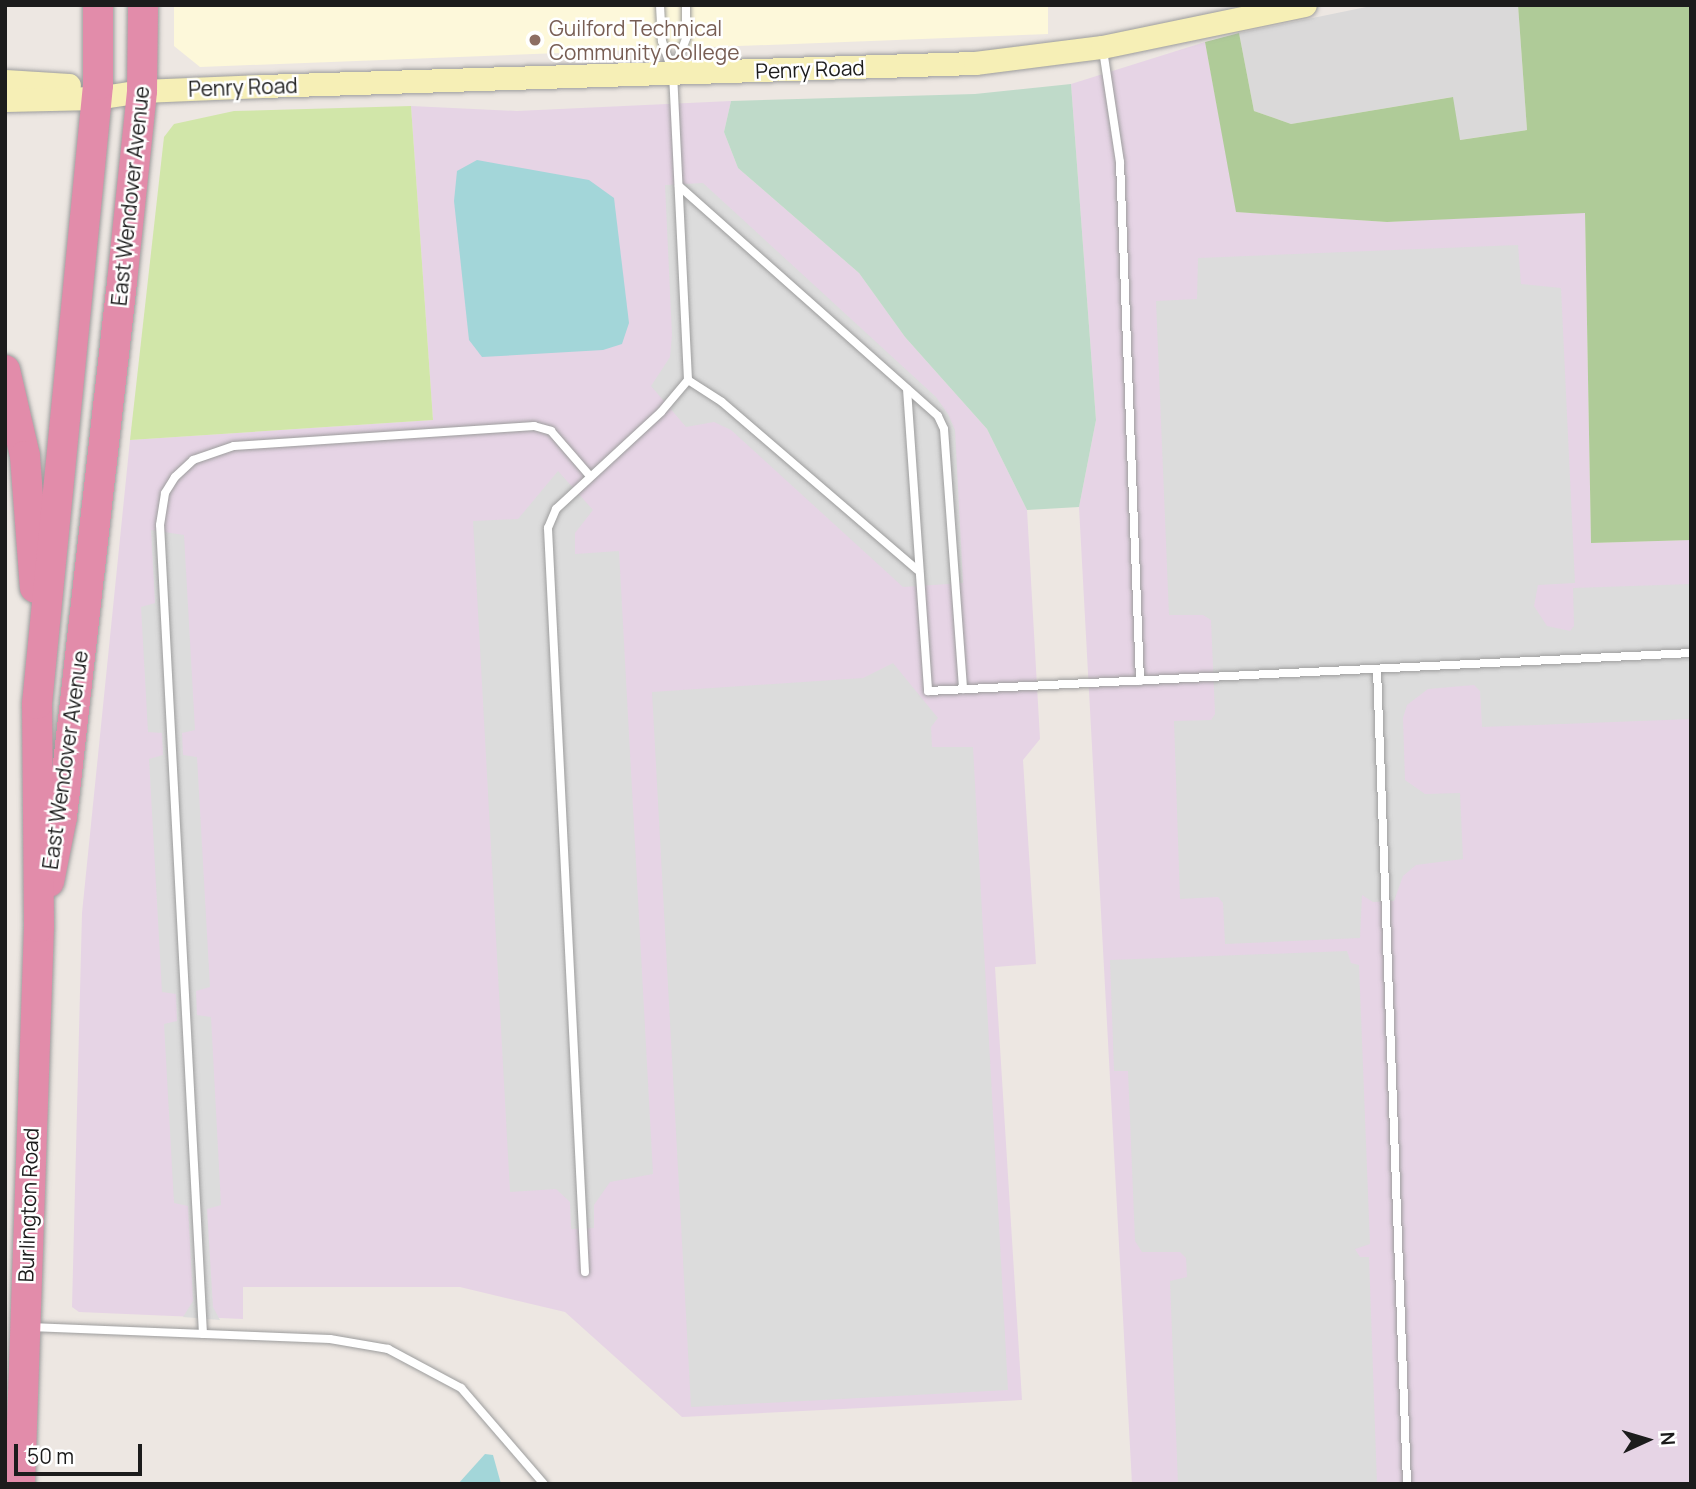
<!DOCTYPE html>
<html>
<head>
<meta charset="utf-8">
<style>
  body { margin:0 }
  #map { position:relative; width:1696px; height:1489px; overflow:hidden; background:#ede7e2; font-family:Manrope,sans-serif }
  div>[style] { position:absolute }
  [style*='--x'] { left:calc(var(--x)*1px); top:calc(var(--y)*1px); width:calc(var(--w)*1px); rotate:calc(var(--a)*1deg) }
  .residential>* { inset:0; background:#dad9d9 }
  .industrial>* { inset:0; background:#e6d4e5 }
  .education>* { inset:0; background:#fdf8da }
  .grass>* { inset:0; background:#d1e6a9 }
  .forest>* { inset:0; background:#afcb98 }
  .wetland>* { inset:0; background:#bfdac9 }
  .parking>* { inset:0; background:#dcdcdc }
  .water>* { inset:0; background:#a3d6d9 }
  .roads { filter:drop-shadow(0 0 2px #9d9d9d) drop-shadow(0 0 2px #9d9d9d) }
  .lane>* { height:8px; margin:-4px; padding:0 4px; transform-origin:4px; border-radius:4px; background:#fff }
  .secondary>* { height:23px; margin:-11.5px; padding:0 11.5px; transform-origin:11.5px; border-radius:11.5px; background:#f6efb6 }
  .highway>* { height:30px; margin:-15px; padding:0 15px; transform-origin:15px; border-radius:15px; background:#e28caa }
  .dots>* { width:19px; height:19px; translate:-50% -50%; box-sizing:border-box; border:4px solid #fff; border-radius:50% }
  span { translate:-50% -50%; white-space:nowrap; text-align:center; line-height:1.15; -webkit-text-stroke:5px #fff; paint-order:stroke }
  .education-label { font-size:21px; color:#785e54 }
  .left { translate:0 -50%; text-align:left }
  .street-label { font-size:21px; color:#1c1c1c }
  .frame { position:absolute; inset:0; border:7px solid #1c1c1c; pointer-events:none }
  .north { position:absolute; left:1612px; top:1405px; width:70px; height:70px; -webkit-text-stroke:5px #fff; paint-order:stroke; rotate:86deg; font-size:19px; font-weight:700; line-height:28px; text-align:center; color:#1c1c1c }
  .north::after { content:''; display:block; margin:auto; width:24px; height:32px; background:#1c1c1c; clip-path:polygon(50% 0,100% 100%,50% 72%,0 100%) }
  .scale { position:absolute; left:14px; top:1444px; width:128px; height:32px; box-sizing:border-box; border:4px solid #1c1c1c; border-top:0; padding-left:9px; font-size:21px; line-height:24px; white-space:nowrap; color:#1c1c1c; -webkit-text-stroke:5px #fff; paint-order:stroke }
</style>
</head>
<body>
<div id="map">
  <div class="residential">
    <div style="clip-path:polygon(1376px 5px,1518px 5px,1527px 130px,1459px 140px,1452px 97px,1291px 124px,1254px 111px,1239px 33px)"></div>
  </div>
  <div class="industrial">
    <div style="clip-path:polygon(1205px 42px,1237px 212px,1387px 222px,1585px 212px,1591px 543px,1691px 540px,1691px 1484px,1132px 1484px,1079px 507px,1096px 420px,1071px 84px)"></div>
    <div style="clip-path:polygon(731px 101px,724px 132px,738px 168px,859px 273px,905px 337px,987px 429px,1027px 510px,1040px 739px,1023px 760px,1036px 964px,995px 967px,1022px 1400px,682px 1417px,565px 1312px,460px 1287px,243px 1287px,243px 1319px,79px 1312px,72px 1307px,82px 913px,130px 440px,433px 420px,411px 106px,517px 111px)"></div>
  </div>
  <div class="education">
    <div style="clip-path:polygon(174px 5px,1048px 5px,1048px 34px,200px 67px,174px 46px)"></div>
  </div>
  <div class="grass">
    <div style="clip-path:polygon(411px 106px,433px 420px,130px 440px,164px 137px,174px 124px,234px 111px)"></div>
  </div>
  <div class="forest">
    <div style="clip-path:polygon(1518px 5px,1691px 5px,1691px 540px,1591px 543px,1585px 213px,1387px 222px,1236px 212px,1205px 42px,1239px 33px,1254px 111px,1291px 124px,1453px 97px,1460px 140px,1527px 130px)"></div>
  </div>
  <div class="wetland">
    <div style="clip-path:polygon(1071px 84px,1096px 420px,1079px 507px,1027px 510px,987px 429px,905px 337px,859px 273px,738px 168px,724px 132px,731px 101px,975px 94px)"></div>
  </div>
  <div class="parking">
    <div style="clip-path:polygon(703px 183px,936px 397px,948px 414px,955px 430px,963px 583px,903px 587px,731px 430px,714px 422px,686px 427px,651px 386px,670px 357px,672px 335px,665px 185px)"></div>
    <div style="clip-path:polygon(1518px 245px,1521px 284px,1561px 288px,1575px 583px,1538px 585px,1534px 606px,1547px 626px,1570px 631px,1574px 626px,1573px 588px,1691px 584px,1691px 719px,1482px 727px,1480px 691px,1474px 685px,1428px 689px,1407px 705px,1403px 718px,1405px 780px,1425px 794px,1460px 793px,1463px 859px,1416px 865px,1403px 876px,1394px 901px,1373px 902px,1362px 895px,1360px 938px,1225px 944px,1223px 903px,1218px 897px,1180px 899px,1174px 721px,1211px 720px,1215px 714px,1211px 620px,1203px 615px,1169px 615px,1156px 301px,1197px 299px,1198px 258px)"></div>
    <div style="clip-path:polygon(558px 471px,593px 510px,575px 533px,575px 554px,619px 551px,653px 1174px,610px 1182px,594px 1205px,594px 1228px,571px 1229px,570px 1202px,556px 1189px,510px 1192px,473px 521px,518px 519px)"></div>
    <div style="clip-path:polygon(151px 530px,184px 535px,195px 730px,182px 733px,183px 755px,197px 757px,210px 987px,196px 991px,197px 1015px,211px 1017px,221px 1205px,207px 1209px,213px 1307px,220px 1320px,183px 1317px,193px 1301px,188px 1206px,174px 1203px,164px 1024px,177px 1021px,176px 994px,162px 992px,149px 759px,163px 755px,162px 733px,148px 732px,141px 607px,155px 603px)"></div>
    <div style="clip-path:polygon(893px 663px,938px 718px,931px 727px,932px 747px,973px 747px,1008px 1390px,691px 1407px,652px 692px,863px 678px)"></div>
    <div style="clip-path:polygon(1347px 951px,1351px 963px,1359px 965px,1370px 1244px,1355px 1249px,1360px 1257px,1369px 1257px,1377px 1484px,1178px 1484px,1170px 1281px,1187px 1277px,1186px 1258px,1180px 1252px,1142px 1252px,1135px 1241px,1128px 1071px,1114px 1071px,1110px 960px)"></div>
  </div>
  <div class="water">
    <div style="clip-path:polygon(477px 160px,589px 180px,614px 198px,629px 323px,622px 344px,603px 350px,482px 357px,469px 340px,454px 201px,457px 171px)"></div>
    <div style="clip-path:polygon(485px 1454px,493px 1455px,501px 1484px,458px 1484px)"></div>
  </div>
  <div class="roads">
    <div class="lane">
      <div style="--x:660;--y:5;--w:36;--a:87"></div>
      <div style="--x:662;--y:41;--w:34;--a:71"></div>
      <div style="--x:673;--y:73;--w:307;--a:87.2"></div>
      <div style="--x:688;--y:380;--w:40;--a:32.9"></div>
      <div style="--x:722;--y:402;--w:257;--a:40.7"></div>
      <div style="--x:1103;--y:50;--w:113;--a:81.4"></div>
      <div style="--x:1120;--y:162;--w:519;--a:87.79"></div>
      <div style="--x:674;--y:70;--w:34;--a:-69"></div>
      <div style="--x:686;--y:38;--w:33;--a:-90"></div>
      <div style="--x:679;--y:186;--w:346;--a:41.6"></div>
      <div style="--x:938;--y:416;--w:14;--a:65"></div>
      <div style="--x:944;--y:429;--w:261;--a:85.8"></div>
      <div style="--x:907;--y:389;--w:303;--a:86"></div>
      <div style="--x:928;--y:691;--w:764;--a:-2.85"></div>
      <div style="--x:1377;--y:669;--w:816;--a:87.89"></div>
      <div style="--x:585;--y:1272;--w:745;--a:-92.85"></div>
      <div style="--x:548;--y:528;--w:21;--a:-67"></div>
      <div style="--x:556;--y:509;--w:143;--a:-42.7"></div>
      <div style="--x:661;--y:412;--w:42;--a:-49.8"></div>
      <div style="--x:30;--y:1327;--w:300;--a:2.3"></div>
      <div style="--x:330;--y:1339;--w:59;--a:9.8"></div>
      <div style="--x:388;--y:1349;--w:83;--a:28.1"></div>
      <div style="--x:461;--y:1388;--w:127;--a:49.2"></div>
      <div style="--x:203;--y:1334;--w:810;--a:-93.04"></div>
      <div style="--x:160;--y:525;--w:32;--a:-81"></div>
      <div style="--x:165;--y:493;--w:19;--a:-58"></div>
      <div style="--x:175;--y:477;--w:25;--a:-43"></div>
      <div style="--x:193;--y:460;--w:43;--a:-18.9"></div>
      <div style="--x:234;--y:446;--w:301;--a:-3.8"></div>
      <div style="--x:534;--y:426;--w:18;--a:16"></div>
      <div style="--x:551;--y:431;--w:60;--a:49.1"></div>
    </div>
    <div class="secondary">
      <div style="--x:5;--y:81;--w:64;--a:3.6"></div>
      <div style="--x:5;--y:100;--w:91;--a:-1.3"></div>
      <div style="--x:96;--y:98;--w:47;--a:-8.7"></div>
      <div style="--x:142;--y:91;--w:120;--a:-2.4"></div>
      <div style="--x:262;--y:86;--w:713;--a:-1.85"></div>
      <div style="--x:975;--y:63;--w:128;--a:-7.2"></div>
      <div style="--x:1102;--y:47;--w:207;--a:-11.7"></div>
    </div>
    <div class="highway">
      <div style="--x:5;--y:370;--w:88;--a:76.9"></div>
      <div style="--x:25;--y:456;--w:132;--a:85.7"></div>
      <div style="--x:49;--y:882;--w:66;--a:-78.7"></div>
      <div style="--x:62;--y:817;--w:538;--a:-83.6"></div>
      <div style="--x:122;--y:282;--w:192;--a:-84"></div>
      <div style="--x:142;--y:91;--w:86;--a:-89.3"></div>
      <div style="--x:20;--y:1484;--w:557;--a:-88.05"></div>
      <div style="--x:39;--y:927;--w:223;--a:-90.5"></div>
      <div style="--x:37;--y:704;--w:622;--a:-84.37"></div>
      <div style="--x:98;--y:85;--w:80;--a:-90"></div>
    </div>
  </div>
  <div class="dots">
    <div style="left:535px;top:40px;background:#8d6e63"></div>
  </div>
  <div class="education-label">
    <span class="left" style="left:549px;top:40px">Guilford Technical<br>Community College</span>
  </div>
  <div class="street-label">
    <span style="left:810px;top:69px;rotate:-2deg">Penry Road</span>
    <span style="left:243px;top:87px;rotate:-2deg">Penry Road</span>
    <span style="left:130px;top:196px;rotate:-84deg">East Wendover Avenue</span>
    <span style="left:65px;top:760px;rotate:-82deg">East Wendover Avenue</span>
    <span style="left:28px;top:1205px;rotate:-88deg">Burlington Road</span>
  </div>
  <div class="frame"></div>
  <div class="north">N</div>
  <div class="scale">50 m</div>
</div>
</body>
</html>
